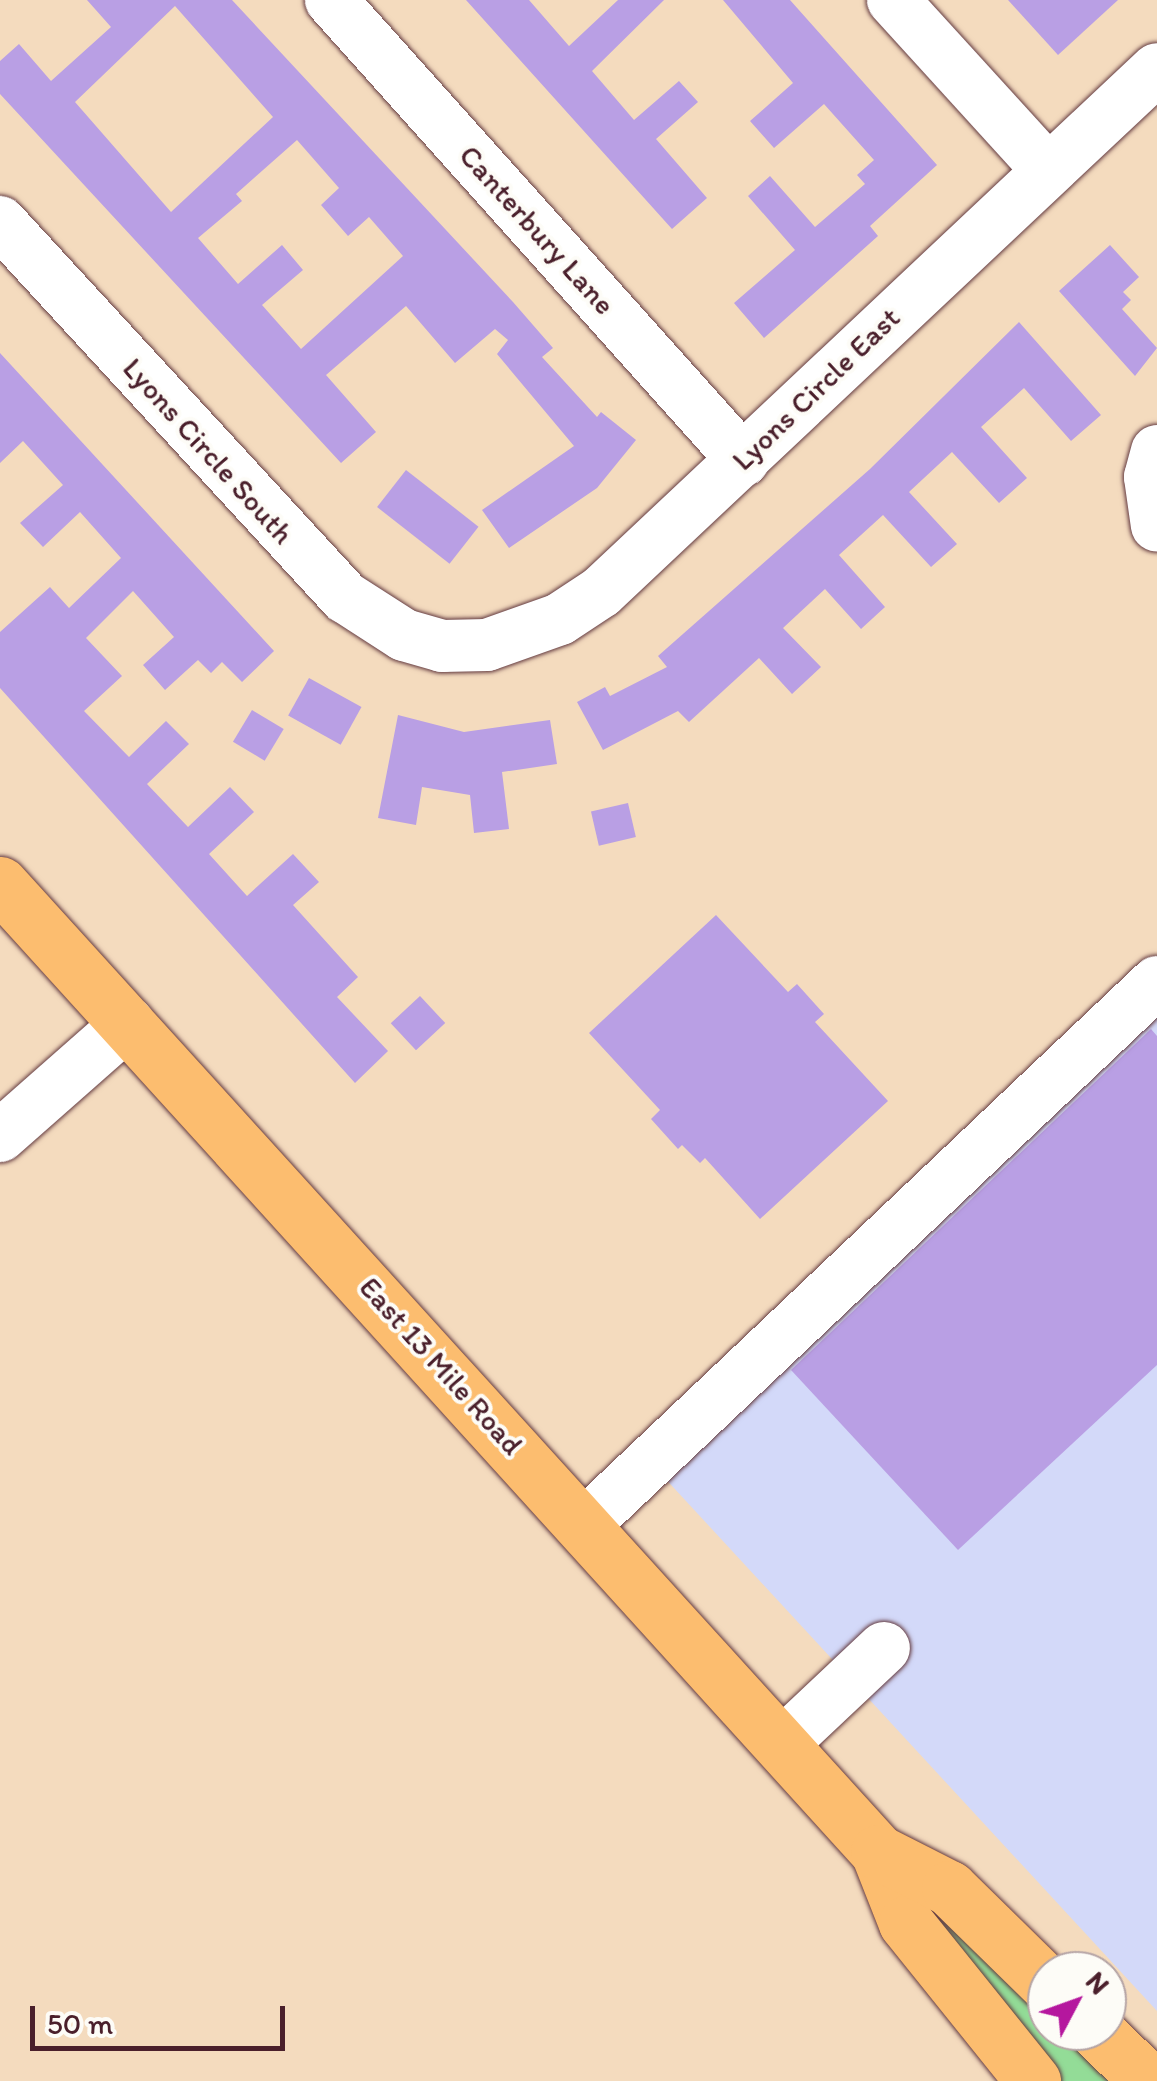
<!DOCTYPE html>
<html>
<head>
<meta charset="utf-8">
<style>
  body { margin:0 }
  #map { position:relative; width:1157px; height:2081px; overflow:hidden; background:#f4dbbe; font-family:Itim,sans-serif }
  div>[style] { position:absolute }
  [style*='--x'] { left:calc(var(--x)*1px); top:calc(var(--y)*1px); width:calc(var(--w)*1px); rotate:calc(var(--a)*1deg) }
  .built>* { inset:0; background:#d3d9f9 }
  .green>* { inset:0; background:#93dc97 }
  .building>* { inset:0; background:#b99fe4; transform-origin:0 0 }
  .roads { filter:drop-shadow(0 0 2px #643b41) drop-shadow(0 0 2px #643b41) }
  .minor>* { height:52px; margin:-26px; padding:0 26px; transform-origin:26px; border-radius:26px; background:#fff }
  .major>* { height:55px; margin:-27.5px; padding:0 27.5px; transform-origin:27.5px; border-radius:27.5px; background:#fcbd6f }
  span { translate:-50% -50%; white-space:nowrap; text-align:center; line-height:1.15; -webkit-text-stroke:8px #fdfcf7; paint-order:stroke }
  .street-label { font-size:30px; color:#4a1f2b }
  .north { position:absolute; left:1027px; top:1951px; width:100px; height:100px; box-sizing:border-box; background:#fdfcf7; border:2px solid #b5a4a5; border-radius:50%; rotate:49deg; font-size:28px; font-weight:700; line-height:40px; text-align:center; color:#4a1f2b }
  .north::after { content:''; display:block; margin:auto; width:35px; height:45px; background:#b5179e; clip-path:polygon(50% 0,100% 100%,50% 72%,0 100%) }
  .scale { position:absolute; left:30px; top:2006px; width:255px; height:45px; box-sizing:border-box; border:5px solid #4a1f2b; border-top:0; padding-left:12px; font-size:30px; line-height:35px; white-space:nowrap; color:#4a1f2b; -webkit-text-stroke:8px #fdfcf7; paint-order:stroke }
</style>
</head>
<body>
<div id="map">
  <div class="built">
    <div style="clip-path:polygon(1157px 968px,1157px 2011px,637px 1448px)"></div>
  </div>
  <div class="green">
    <div style="clip-path:polygon(932px 1902px,1047px 2008px,1047px 2031px,1071px 2031px,1123px 2081px,1058px 2081px,926px 1906px)"></div>
  </div>
  <div class="building">
    <div style="clip-path:polygon(evenodd,87px 0,232px 0,513px 302px,553px 348px,542px 357px,597px 417px,601px 412px,636px 440px,597px 488px,509px 548px,482px 510px,574px 446px,497px 354px,508px 340px,495px 329px,455px 363px,406px 306px,326px 375px,376px 432px,341px 463px,0 94px,0 61px,19px 44px,51px 81px,111px 27px,87px 0,175px 6px,273px 117px,171px 212px,75px 102px,175px 6px,87px 0,297px 140px,339px 188px,321px 205px,348px 236px,369px 217px,403px 256px,301px 349px,262px 305px,303px 270px,282px 245px,238px 284px,198px 238px,242px 201px,236px 194px,297px 140px)"></div>
    <div style="clip-path:polygon(466px 0,529px 0,569px 46px,618px 0,664px 0,592px 71px,634px 120px,679px 81px,698px 102px,656px 139px,707px 198px,672px 229px)"></div>
    <div style="clip-path:polygon(723px 0,790px 0,937px 165px,870px 226px,878px 236px,764px 338px,734px 303px,795px 250px,748px 196px,770px 176px,815px 227px,865px 184px,857px 175px,874px 160px,824px 104px,774px 148px,750px 121px,793px 83px)"></div>
    <div style="clip-path:polygon(1008px 0,1118px 0,1058px 55px)"></div>
    <div style="clip-path:polygon(1110px 245px,1139px 277px,1123px 292px,1131px 300px,1122px 309px,1157px 348px,1135px 376px,1059px 291px)"></div>
    <div style="clip-path:polygon(1019px 322px,1101px 415px,1071px 441px,1024px 388px,981px 427px,1027px 478px,999px 503px,952px 452px,909px 492px,957px 544px,931px 567px,883px 515px,839px 555px,885px 607px,861px 629px,825px 589px,783px 628px,821px 667px,792px 694px,759px 658px,689px 722px,678px 711px,603px 750px,577px 702px,605px 687px,610px 696px,667px 667px,658px 656px,870px 469px)"></div>
    <div style="clip-path:polygon(0 353px,274px 651px,242px 682px,222px 662px,211px 673px,198px 660px,165px 690px,143px 665px,174px 637px,133px 591px,86px 638px,122px 676px,84px 711px,129px 757px,166px 721px,189px 744px,147px 784px,188px 827px,230px 787px,254px 812px,209px 854px,247px 896px,293px 854px,319px 882px,293px 905px,358px 977px,337px 997px,388px 1051px,355px 1083px,0 688px,0 632px,50px 587px,69px 608px,121px 558px,80px 512px,43px 547px,20px 523px,63px 485px,23px 441px,0 463px)"></div>
    <div style="left:406px;top:470px;width:92px;height:47px;rotate:38deg"></div>
    <div style="left:309px;top:678px;width:60px;height:43px;rotate:29deg"></div>
    <div style="left:252px;top:710px;width:37px;height:37px;rotate:31deg"></div>
    <div style="clip-path:polygon(398px 715px,464px 732px,550px 720px,557px 764px,502px 772px,509px 829px,474px 833px,470px 795px,422px 787px,416px 825px,378px 818px)"></div>
    <div style="left:628px;top:803px;width:35px;height:38px;rotate:77deg"></div>
    <div style="clip-path:polygon(716px 915px,788px 992px,797px 984px,824px 1014px,815px 1022px,888px 1101px,760px 1219px,705px 1158px,700px 1163px,682px 1145px,678px 1149px,651px 1119px,660px 1110px,589px 1033px)"></div>
    <div style="left:420px;top:996px;width:37px;height:40px;rotate:47deg"></div>
    <div style="clip-path:polygon(1151px 1029px,1157px 1036px,1157px 1365px,958px 1550px,791px 1370px)"></div>
  </div>
  <div class="roads">
    <div class="minor">
      <div style="--x:331;--y:0;--w:618;--a:48.15"></div>
      <div style="--x:893;--y:0;--w:229;--a:47.7"></div>
      <div style="--x:0;--y:222;--w:510;--a:47.39"></div>
      <div style="--x:345;--y:597;--w:70;--a:32.8"></div>
      <div style="--x:404;--y:635;--w:40;--a:16"></div>
      <div style="--x:442;--y:646;--w:45;--a:-1.3"></div>
      <div style="--x:487;--y:645;--w:77;--a:-19.6"></div>
      <div style="--x:560;--y:619;--w:49;--a:-33.4"></div>
      <div style="--x:601;--y:592;--w:763;--a:-43.25"></div>
      <div style="--x:1157;--y:451;--w:27;--a:105"></div>
      <div style="--x:1150;--y:477;--w:49;--a:81.9"></div>
      <div style="--x:0;--y:1136;--w:171;--a:-41.4"></div>
      <div style="--x:585;--y:1524;--w:788;--a:-43.46"></div>
      <div style="--x:782;--y:1744;--w:140;--a:-43.3"></div>
    </div>
    <div class="major">
      <div style="--x:0;--y:884;--w:1307;--a:47.79"></div>
      <div style="--x:878;--y:1852;--w:76;--a:68.5"></div>
      <div style="--x:906;--y:1923;--w:203;--a:51.2"></div>
      <div style="--x:878;--y:1852;--w:80;--a:26.9"></div>
      <div style="--x:949;--y:1888;--w:137;--a:44.4"></div>
      <div style="--x:1096;--y:2031;--w:72;--a:43.9"></div>
    </div>
  </div>
  <div class="street-label">
    <span style="left:537px;top:230px;rotate:48deg">Canterbury Lane</span>
    <span style="left:816px;top:389px;rotate:-44deg">Lyons Circle East</span>
    <span style="left:208px;top:451px;rotate:48deg">Lyons Circle South</span>
    <span style="left:441px;top:1366px;rotate:48deg">East 13 Mile Road</span>
  </div>
  <div class="north">N</div>
  <div class="scale">50 m</div>
</div>
</body>
</html>
